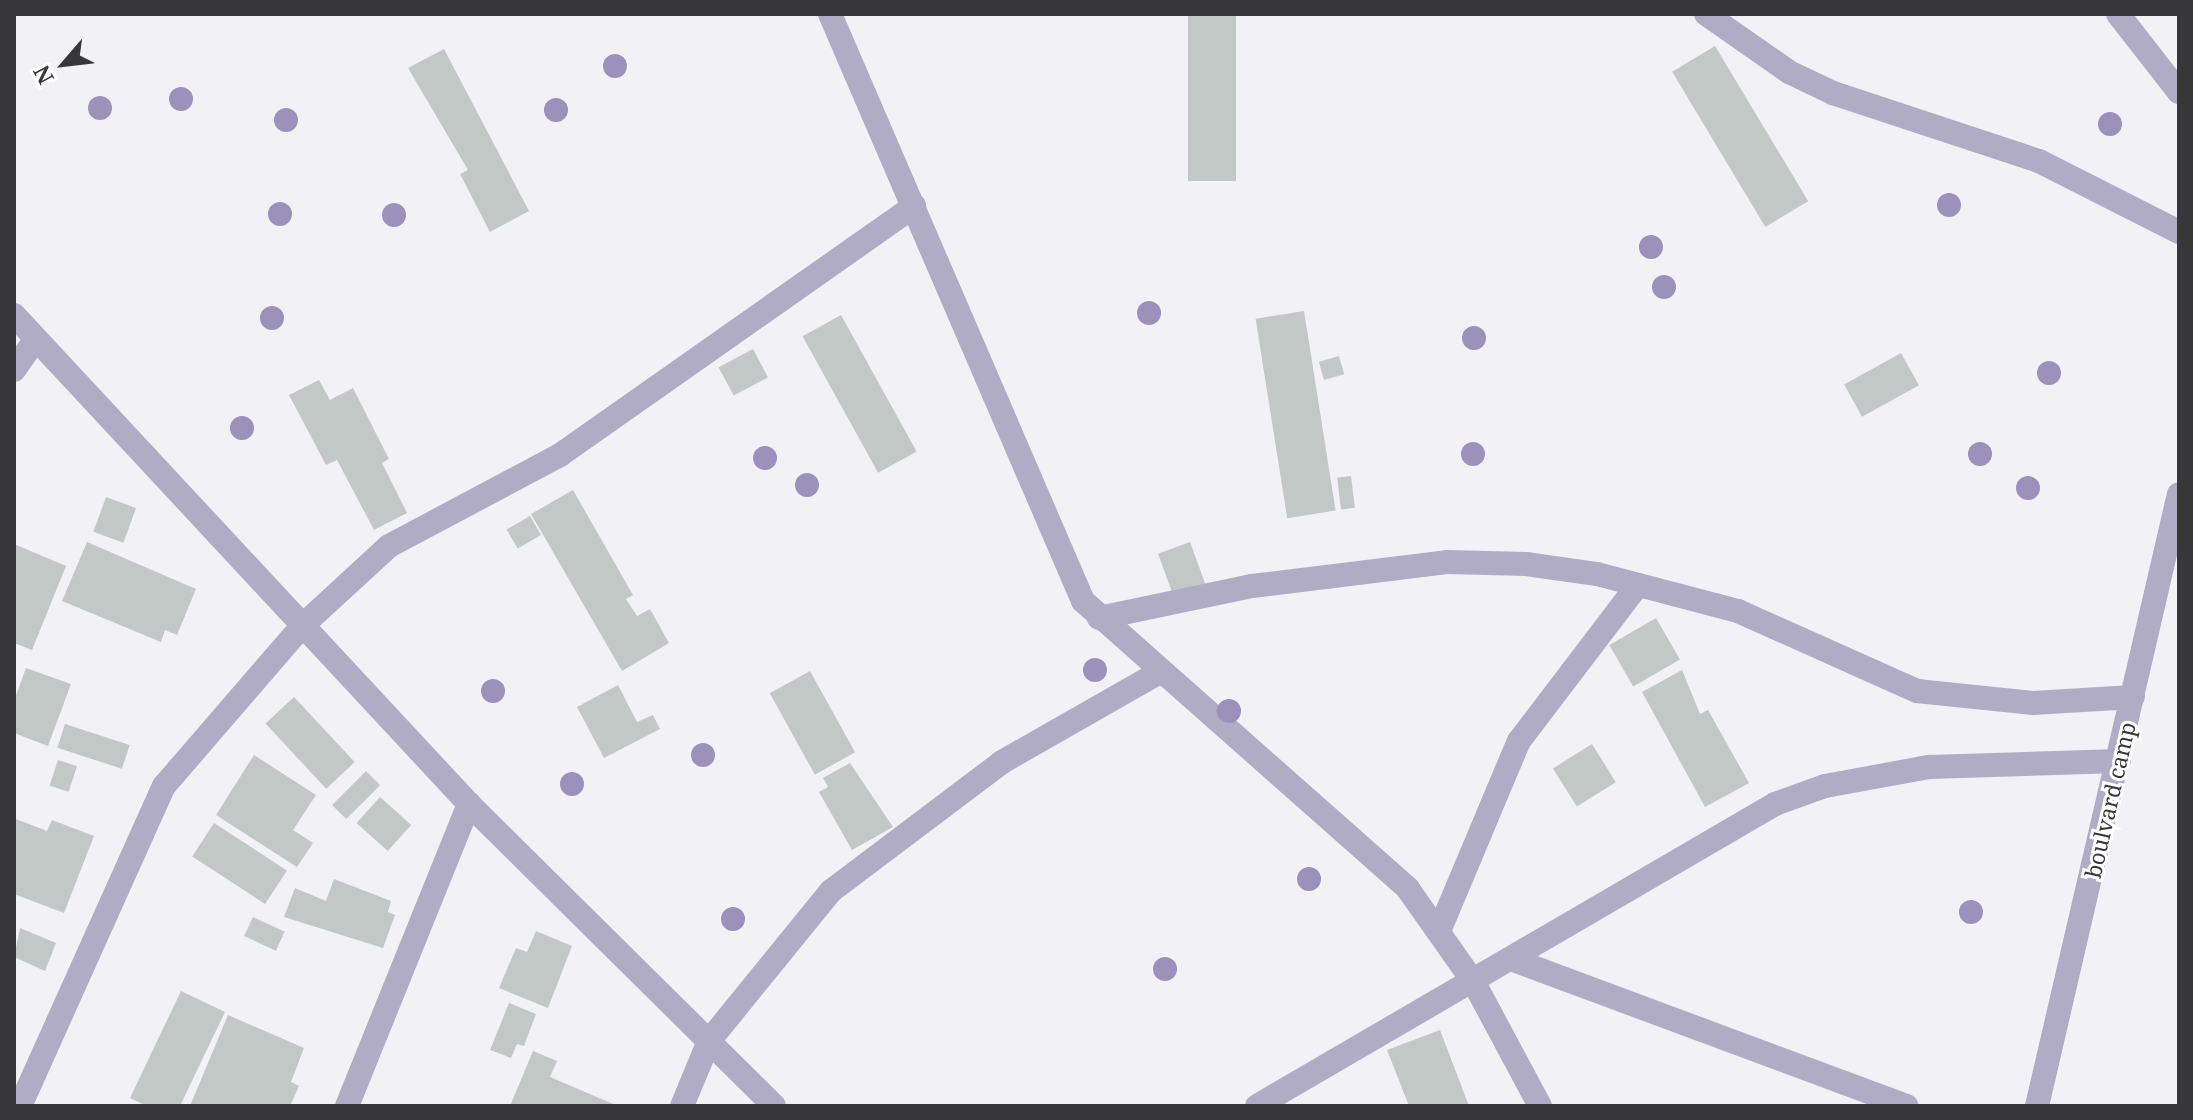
<!DOCTYPE html>
<html>
<head>
<meta charset="utf-8">
<style>
  body { margin:0 }
  #map { position:relative; width:2193px; height:1120px; overflow:hidden; background:#f2f1f6; font-family:"Noto Serif",serif }
  div>[style] { position:absolute }
  [style*='--x'] { left:calc(var(--x)*1px); top:calc(var(--y)*1px); width:calc(var(--w)*1px); rotate:calc(var(--a)*1deg) }
  .building>* { inset:0; background:#c2c8c5; transform-origin:0 0 }
  .minor>* { height:24px; margin:-12px; padding:0 12px; transform-origin:12px; border-radius:12px; background:#b0acc6 }
  .trees>* { width:24px; height:24px; margin:-12px; border-radius:50%; background:#9b91bb }
  span { translate:-50% -50%; white-space:nowrap; text-align:center; line-height:1.15; -webkit-text-stroke:6px #fff; paint-order:stroke }
  .street-label { font-size:22px; color:#373739 }
  .frame { position:absolute; inset:0; border:16px solid #373739; pointer-events:none }
  .north { position:absolute; left:24px; top:24px; width:80px; height:80px; -webkit-text-stroke:6px #fff; paint-order:stroke; rotate:242deg; font-size:22px; font-weight:700; line-height:32px; text-align:center; color:#373739 }
  .north::after { content:''; display:block; margin:auto; width:28px; height:36px; background:#373739; clip-path:polygon(50% 0,100% 100%,50% 72%,0 100%) }
</style>
</head>
<body>
<div id="map">
  <div class="building">
    <div style="left:1188px;top:14px;width:48px;height:167px"></div>
    <div style="left:1715px;top:46px;width:181px;height:50px;rotate:59deg"></div>
    <div style="clip-path:polygon(444px 49px,529px 211px,490px 232px,460px 174px,468px 170px,408px 68px)"></div>
    <div style="left:1304px;top:311px;width:202px;height:49px;rotate:81deg"></div>
    <div style="left:841px;top:315px;width:156px;height:44px;rotate:61deg"></div>
    <div style="left:753px;top:349px;width:32px;height:39px;rotate:62deg"></div>
    <div style="left:1901px;top:353px;width:37px;height:65px;rotate:61deg"></div>
    <div style="left:1339px;top:356px;width:19px;height:21px;rotate:74deg"></div>
    <div style="clip-path:polygon(319px 380px,330px 400px,353px 388px,389px 459px,382px 463px,407px 513px,374px 530px,337px 460px,326px 465px,289px 395px)"></div>
    <div style="left:1351px;top:476px;width:32px;height:14px;rotate:83deg"></div>
    <div style="clip-path:polygon(573px 490px,633px 595px,626px 599px,637px 616px,650px 609px,669px 643px,622px 671px,531px 514px)"></div>
    <div style="left:106px;top:497px;width:32px;height:37px;rotate:20deg"></div>
    <div style="left:530px;top:516px;width:22px;height:27px;rotate:60deg"></div>
    <div style="clip-path:polygon(87px 542px,196px 589px,177px 635px,165px 630px,161px 642px,62px 601px)"></div>
    <div style="left:1190px;top:542px;width:47px;height:34px;rotate:70deg"></div>
    <div style="clip-path:polygon(14px 544px,66px 566px,32px 650px,14px 643px)"></div>
    <div style="left:1656px;top:618px;width:48px;height:54px;rotate:60deg"></div>
    <div style="clip-path:polygon(26px 668px,71px 684px,48px 746px,14px 733px,14px 701px)"></div>
    <div style="clip-path:polygon(1682px 670px,1700px 714px,1708px 710px,1749px 783px,1705px 807px,1642px 692px)"></div>
    <div style="left:810px;top:671px;width:93px;height:46px;rotate:61deg"></div>
    <div style="clip-path:polygon(618px 685px,637px 722px,653px 715px,660px 729px,604px 758px,577px 707px)"></div>
    <div style="left:294px;top:697px;width:89px;height:39px;rotate:47deg"></div>
    <div style="left:65px;top:724px;width:68px;height:25px;rotate:18deg"></div>
    <div style="left:1592px;top:744px;width:45px;height:46px;rotate:58deg"></div>
    <div style="clip-path:polygon(254px 755px,316px 795px,293px 830px,313px 843px,297px 867px,216px 815px)"></div>
    <div style="left:58px;top:760px;width:20px;height:27px;rotate:18deg"></div>
    <div style="clip-path:polygon(850px 763px,893px 827px,852px 850px,819px 792px,828px 787px,823px 778px)"></div>
    <div style="left:366px;top:771px;width:20px;height:48px;rotate:45deg"></div>
    <div style="left:380px;top:797px;width:42px;height:35px;rotate:42deg"></div>
    <div style="clip-path:polygon(16px 819px,47px 831px,52px 820px,94px 836px,64px 913px,14px 894px)"></div>
    <div style="left:214px;top:823px;width:87px;height:40px;rotate:33deg"></div>
    <div style="clip-path:polygon(334px 879px,391px 901px,388px 912px,395px 915px,383px 948px,284px 917px,295px 888px,326px 901px)"></div>
    <div style="left:253px;top:917px;width:35px;height:21px;rotate:25deg"></div>
    <div style="clip-path:polygon(20px 928px,56px 943px,45px 971px,14px 957px)"></div>
    <div style="clip-path:polygon(536px 931px,572px 946px,548px 1008px,499px 988px,516px 948px,527px 952px)"></div>
    <div style="clip-path:polygon(181px 991px,225px 1012px,180px 1106px,147px 1106px,130px 1098px)"></div>
    <div style="clip-path:polygon(509px 1003px,536px 1014px,524px 1046px,517px 1044px,511px 1058px,490px 1050px)"></div>
    <div style="clip-path:polygon(228px 1015px,304px 1048px,291px 1082px,299px 1086px,290px 1106px,190px 1106px)"></div>
    <div style="clip-path:polygon(1440px 1030px,1469px 1106px,1409px 1106px,1387px 1050px)"></div>
    <div style="clip-path:polygon(533px 1051px,557px 1061px,550px 1077px,618px 1106px,510px 1106px)"></div>
  </div>
  <div class="minor">
    <div style="--x:830;--y:14;--w:639;--a:66.68"></div>
    <div style="--x:1083;--y:601;--w:434;--a:41.5"></div>
    <div style="--x:1408;--y:889;--w:113;--a:54.8"></div>
    <div style="--x:1473;--y:981;--w:142;--a:61.8"></div>
    <div style="--x:1706;--y:14;--w:101;--a:34.9"></div>
    <div style="--x:1789;--y:72;--w:49;--a:25.5"></div>
    <div style="--x:1833;--y:93;--w:217;--a:18.3"></div>
    <div style="--x:2039;--y:161;--w:157;--a:26.9"></div>
    <div style="--x:2118;--y:14;--w:99;--a:52"></div>
    <div style="--x:14;--y:315;--w:668;--a:47.06"></div>
    <div style="--x:469;--y:804;--w:429;--a:44.7"></div>
    <div style="--x:14;--y:370;--w:37;--a:-55"></div>
    <div style="--x:1099;--y:618;--w:156;--a:-11.8"></div>
    <div style="--x:1252;--y:586;--w:196;--a:-7"></div>
    <div style="--x:1447;--y:562;--w:79;--a:1.5"></div>
    <div style="--x:1526;--y:564;--w:72;--a:8"></div>
    <div style="--x:1597;--y:574;--w:146;--a:14.7"></div>
    <div style="--x:1738;--y:611;--w:196;--a:24.1"></div>
    <div style="--x:1917;--y:691;--w:117;--a:5.9"></div>
    <div style="--x:2033;--y:703;--w:100;--a:-3.4"></div>
    <div style="--x:1439;--y:931;--w:206;--a:-67.2"></div>
    <div style="--x:1519;--y:741;--w:196;--a:-52.7"></div>
    <div style="--x:1511;--y:959;--w:422;--a:20.4"></div>
    <div style="--x:20;--y:1106;--w:351;--a:-65.8"></div>
    <div style="--x:164;--y:786;--w:211;--a:-49.2"></div>
    <div style="--x:302;--y:626;--w:118;--a:-42.6"></div>
    <div style="--x:389;--y:546;--w:194;--a:-28"></div>
    <div style="--x:560;--y:455;--w:433;--a:-35.1"></div>
    <div style="--x:347;--y:1106;--w:326;--a:-68"></div>
    <div style="--x:682;--y:1106;--w:70;--a:-67.4"></div>
    <div style="--x:709;--y:1041;--w:193;--a:-50.9"></div>
    <div style="--x:831;--y:891;--w:214;--a:-37"></div>
    <div style="--x:1002;--y:762;--w:182;--a:-29.7"></div>
    <div style="--x:1257;--y:1106;--w:600;--a:-30.24"></div>
    <div style="--x:1775;--y:804;--w:53;--a:-19.8"></div>
    <div style="--x:1825;--y:786;--w:106;--a:-10.4"></div>
    <div style="--x:1929;--y:767;--w:190;--a:-1.8"></div>
    <div style="--x:2037;--y:1106;--w:628;--a:-76.94"></div>
  </div>
  <div class="trees">
    <div style="left:615px;top:66px"></div>
    <div style="left:181px;top:99px"></div>
    <div style="left:100px;top:108px"></div>
    <div style="left:556px;top:110px"></div>
    <div style="left:286px;top:120px"></div>
    <div style="left:2110px;top:124px"></div>
    <div style="left:1949px;top:205px"></div>
    <div style="left:280px;top:214px"></div>
    <div style="left:394px;top:215px"></div>
    <div style="left:1651px;top:247px"></div>
    <div style="left:1664px;top:287px"></div>
    <div style="left:1149px;top:313px"></div>
    <div style="left:272px;top:318px"></div>
    <div style="left:1474px;top:338px"></div>
    <div style="left:2049px;top:373px"></div>
    <div style="left:242px;top:428px"></div>
    <div style="left:1473px;top:454px"></div>
    <div style="left:1980px;top:454px"></div>
    <div style="left:765px;top:458px"></div>
    <div style="left:807px;top:485px"></div>
    <div style="left:2028px;top:488px"></div>
    <div style="left:1095px;top:670px"></div>
    <div style="left:493px;top:691px"></div>
    <div style="left:1229px;top:711px"></div>
    <div style="left:703px;top:755px"></div>
    <div style="left:572px;top:784px"></div>
    <div style="left:1309px;top:879px"></div>
    <div style="left:1971px;top:912px"></div>
    <div style="left:733px;top:919px"></div>
    <div style="left:1165px;top:969px"></div>
  </div>
  <div class="street-label">
    <span style="left:2110px;top:800px;rotate:-77deg">boulvard camp</span>
  </div>
  <div class="frame"></div>
  <div class="north">N</div>
</div>
</body>
</html>
